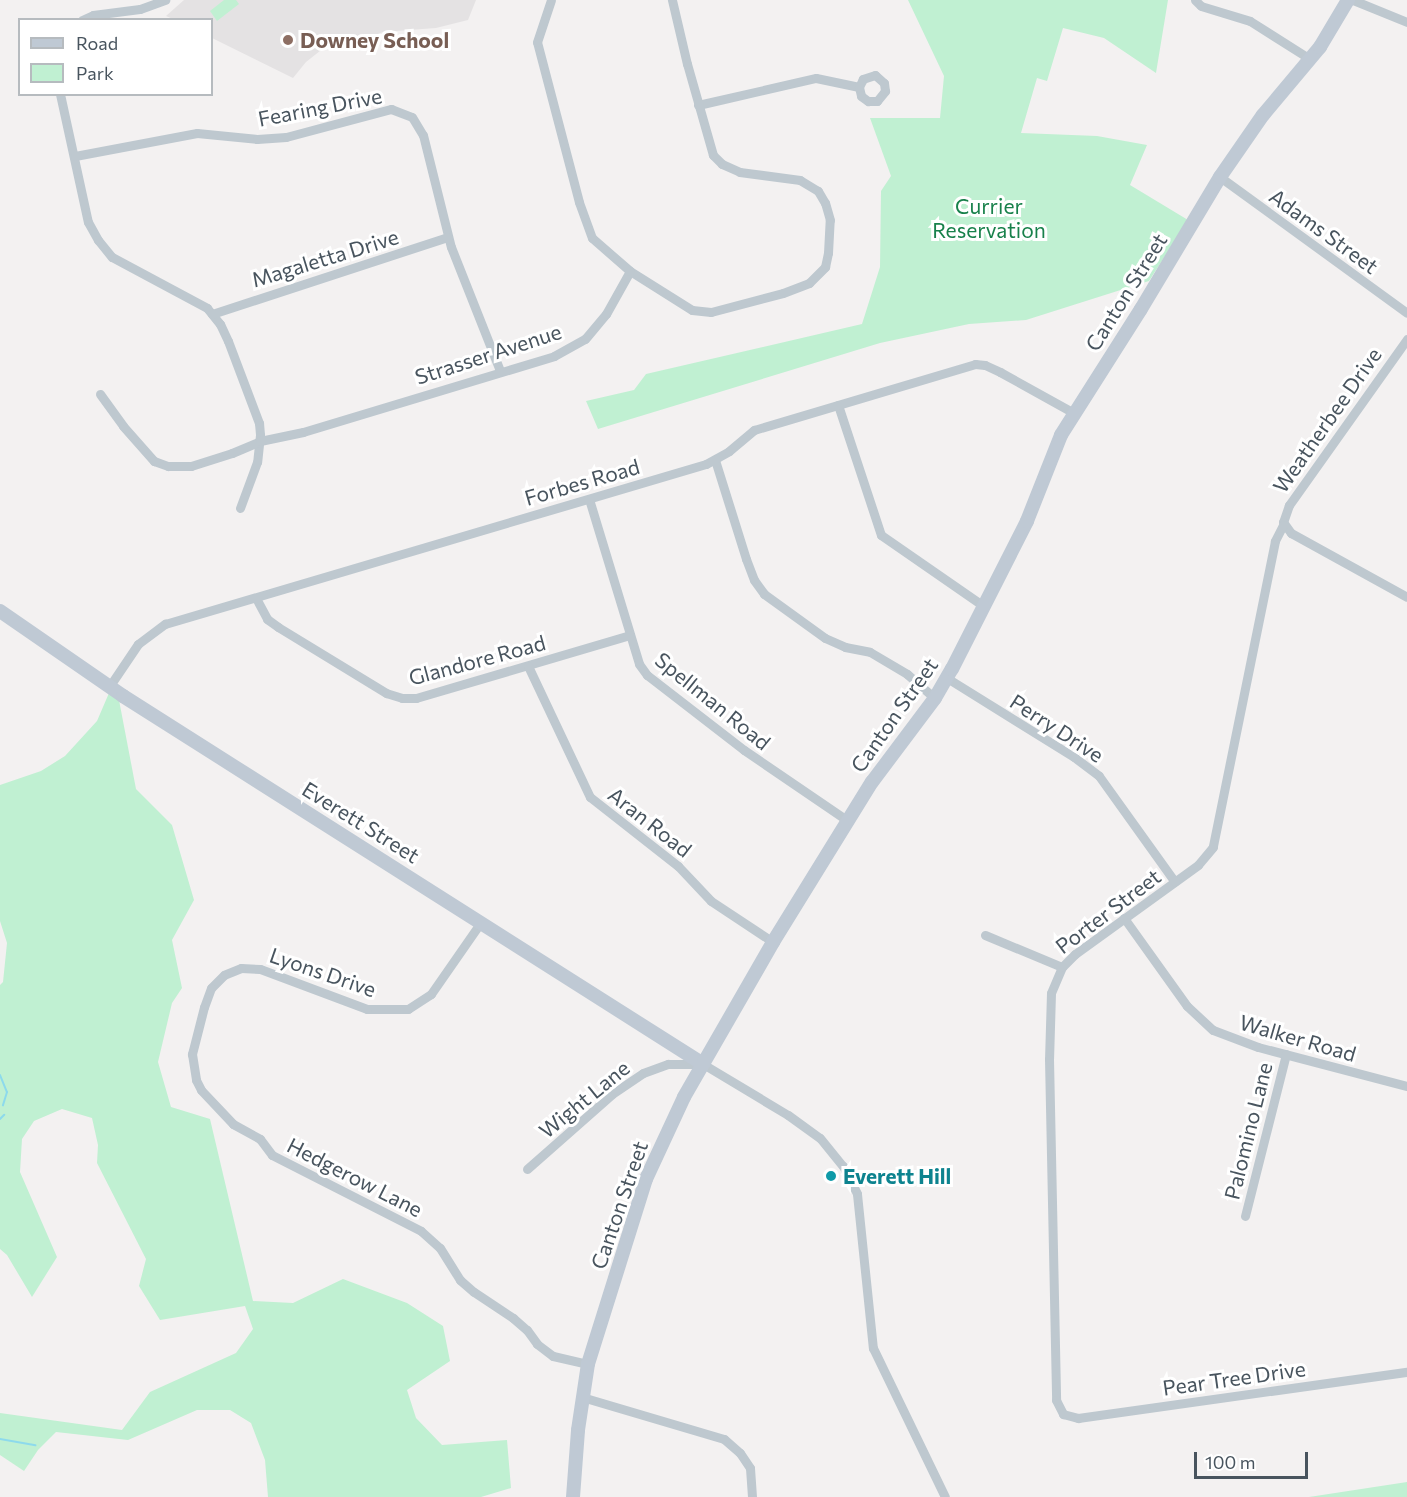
<!DOCTYPE html>
<html>
<head>
<meta charset="utf-8">
<style>
  body { margin:0 }
  #map { position:relative; width:1407px; height:1497px; overflow:hidden; background:#f3f1f1; font-family:Commissioner,sans-serif }
  div>[style] { position:absolute }
  [style*='--x'] { left:calc(var(--x)*1px); top:calc(var(--y)*1px); width:calc(var(--w)*1px); rotate:calc(var(--a)*1deg) }
  .education>* { inset:0; background:#e4e2e3 }
  .green>* { inset:0; background:#c0f0d2 }
  .stream>* { height:2px; margin:-1px; padding:0 1px; transform-origin:1px; border-radius:1px; background:#8ddaec }
  .street>* { height:9px; margin:-4.5px; padding:0 4.5px; transform-origin:4.5px; border-radius:4.5px; background:#bec8cf }
  .secondary>* { height:14px; margin:-7px; padding:0 7px; transform-origin:7px; border-radius:7px; background:#bfc9d4 }
  .dots>* { width:16px; height:16px; translate:-50% -50%; box-sizing:border-box; border:3px solid #fff; border-radius:50% }
  span { translate:-50% -50%; white-space:nowrap; text-align:center; line-height:1.15; -webkit-text-stroke:6px #fff; paint-order:stroke }
  .education-label { font-size:21px; color:#785e54; font-weight:700 }
  .left { translate:0 -50%; text-align:left }
  .street-label { font-size:21px; color:#48545e }
  .park-label { font-size:21px; color:#18814b }
  .culture-label { font-size:21px; color:#0d838f; font-weight:700 }
  .legend { position:absolute; left:18px; top:18px; width:195px; height:78px; box-sizing:border-box; background:#fff; border:2px solid #b6bbbf; margin:0; padding:8px 10px; list-style:none; font-size:18px; color:#48545e }
  .legend li { display:flex; align-items:center; gap:12px; height:30px }
  .legend b { width:30px; border:2px solid #b6bbbf }
  .scale { position:absolute; left:1194px; top:1452px; width:114px; height:27px; box-sizing:border-box; border:3px solid #48545e; border-top:0; padding-left:8px; font-size:18px; line-height:21px; white-space:nowrap; color:#48545e; -webkit-text-stroke:4px #fff; paint-order:stroke }
</style>
</head>
<body>
<div id="map">
  <div class="education">
    <div style="clip-path:polygon(184px 0,476px 0,468px 20px,436px 28px,383px 32px,356px 42px,337px 43px,325px 47px,306px 62px,293px 78px,212px 38px,212px 20px,173px 19px,166px 16px)"></div>
  </div>
  <div class="green">
    <div style="clip-path:polygon(224px 0,236px 0,239px 4px,217px 21px,210px 11px)"></div>
    <div style="clip-path:polygon(908px 0,1168px 0,1156px 73px,1104px 38px,1063px 28px,1047px 81px,1037px 78px,1021px 133px,1097px 136px,1147px 145px,1130px 185px,1188px 220px,1149px 281px,1026px 320px,969px 324px,880px 343px,598px 429px,586px 401px,634px 390px,646px 374px,862px 324px,880px 267px,881px 191px,891px 176px,870px 118px,940px 118px,944px 76px)"></div>
    <div style="clip-path:polygon(109px 693px,119px 700px,136px 789px,172px 825px,194px 900px,172px 940px,182px 988px,172px 1003px,158px 1062px,171px 1107px,210px 1119px,253px 1301px,293px 1303px,343px 1279px,407px 1303px,443px 1326px,450px 1361px,407px 1390px,416px 1418px,442px 1445px,507px 1440px,511px 1488px,481px 1497px,268px 1497px,265px 1460px,251px 1423px,230px 1410px,197px 1410px,128px 1440px,56px 1432px,38px 1450px,24px 1471px,0 1455px,0 1413px,122px 1430px,150px 1392px,236px 1353px,253px 1329px,245px 1306px,160px 1320px,139px 1286px,146px 1259px,97px 1163px,98px 1145px,92px 1118px,62px 1109px,34px 1121px,22px 1139px,20px 1172px,57px 1257px,32px 1297px,7px 1255px,0 1249px,0 985px,3px 982px,7px 943px,0 921px,0 785px,41px 771px,65px 756px,97px 721px)"></div>
    <div style="clip-path:polygon(1407px 1482px,1407px 1497px,1309px 1497px)"></div>
  </div>
  <div class="stream">
    <div style="--x:0;--y:1075;--w:18;--a:68"></div>
    <div style="--x:7;--y:1092;--w:14;--a:107"></div>
    <div style="--x:0;--y:1119;--w:6;--a:-45"></div>
    <div style="--x:0;--y:1439;--w:36;--a:10"></div>
  </div>
  <div class="street">
    <div style="--x:1195;--y:0;--w:8;--a:45"></div>
    <div style="--x:1201;--y:6;--w:51;--a:17"></div>
    <div style="--x:1250;--y:21;--w:71;--a:32.3"></div>
    <div style="--x:1353;--y:0;--w:58;--a:22.2"></div>
    <div style="--x:82;--y:20;--w:12;--a:-24"></div>
    <div style="--x:93;--y:15;--w:47;--a:-7.3"></div>
    <div style="--x:140;--y:9;--w:27;--a:-20"></div>
    <div style="--x:60;--y:94;--w:131;--a:77.7"></div>
    <div style="--x:88;--y:222;--w:21;--a:61"></div>
    <div style="--x:98;--y:240;--w:22;--a:51"></div>
    <div style="--x:112;--y:257;--w:108;--a:28.2"></div>
    <div style="--x:207;--y:308;--w:21;--a:51"></div>
    <div style="--x:220;--y:324;--w:19;--a:65"></div>
    <div style="--x:228;--y:341;--w:88;--a:69.3"></div>
    <div style="--x:259;--y:423;--w:12;--a:85"></div>
    <div style="--x:260;--y:435;--w:27;--a:96"></div>
    <div style="--x:257;--y:462;--w:49;--a:110.3"></div>
    <div style="--x:698;--y:105;--w:121;--a:-12.9"></div>
    <div style="--x:816;--y:78;--w:44;--a:11.8"></div>
    <div style="--x:859;--y:87;--w:9;--a:77"></div>
    <div style="--x:861;--y:96;--w:9;--a:36"></div>
    <div style="--x:868;--y:101;--w:9;--a:0"></div>
    <div style="--x:877;--y:101;--w:13;--a:-51"></div>
    <div style="--x:885;--y:91;--w:8;--a:-97"></div>
    <div style="--x:884;--y:83;--w:12;--a:-138"></div>
    <div style="--x:875;--y:75;--w:13;--a:162"></div>
    <div style="--x:863;--y:79;--w:9;--a:117"></div>
    <div style="--x:75;--y:156;--w:124;--a:-10.7"></div>
    <div style="--x:197;--y:133;--w:60;--a:5.7"></div>
    <div style="--x:257;--y:139;--w:29;--a:-4"></div>
    <div style="--x:286;--y:137;--w:109;--a:-14.9"></div>
    <div style="--x:391;--y:109;--w:22;--a:21"></div>
    <div style="--x:412;--y:117;--w:21;--a:59"></div>
    <div style="--x:423;--y:135;--w:115;--a:76"></div>
    <div style="--x:451;--y:247;--w:133;--a:68.4"></div>
    <div style="--x:1220;--y:177;--w:231;--a:36"></div>
    <div style="--x:630;--y:271;--w:73;--a:32.2"></div>
    <div style="--x:692;--y:310;--w:19;--a:6"></div>
    <div style="--x:711;--y:312;--w:74;--a:-14.8"></div>
    <div style="--x:783;--y:293;--w:28;--a:-21"></div>
    <div style="--x:809;--y:283;--w:23;--a:-45"></div>
    <div style="--x:825;--y:267;--w:14;--a:-78"></div>
    <div style="--x:828;--y:253;--w:33;--a:-87"></div>
    <div style="--x:830;--y:220;--w:18;--a:-106"></div>
    <div style="--x:825;--y:203;--w:14;--a:-120"></div>
    <div style="--x:818;--y:191;--w:21;--a:-149"></div>
    <div style="--x:800;--y:180;--w:61;--a:-172.4"></div>
    <div style="--x:740;--y:172;--w:20;--a:-156"></div>
    <div style="--x:722;--y:164;--w:13;--a:-135"></div>
    <div style="--x:713;--y:155;--w:95;--a:-105.9"></div>
    <div style="--x:687;--y:64;--w:66;--a:-103.2"></div>
    <div style="--x:212;--y:314;--w:248;--a:-18.1"></div>
    <div style="--x:1407;--y:339;--w:204;--a:125.4"></div>
    <div style="--x:1289;--y:505;--w:18;--a:109"></div>
    <div style="--x:1283;--y:522;--w:14;--a:54"></div>
    <div style="--x:1291;--y:533;--w:132;--a:28.9"></div>
    <div style="--x:100;--y:394;--w:39;--a:54"></div>
    <div style="--x:123;--y:426;--w:47;--a:48.5"></div>
    <div style="--x:154;--y:461;--w:15;--a:20"></div>
    <div style="--x:168;--y:466;--w:23;--a:0"></div>
    <div style="--x:191;--y:466;--w:43;--a:-17.6"></div>
    <div style="--x:232;--y:453;--w:30;--a:-23"></div>
    <div style="--x:260;--y:441;--w:44;--a:-11.8"></div>
    <div style="--x:303;--y:432;--w:262;--a:-16.8"></div>
    <div style="--x:554;--y:356;--w:35;--a:-29"></div>
    <div style="--x:585;--y:339;--w:33;--a:-50"></div>
    <div style="--x:606;--y:314;--w:49;--a:-60.8"></div>
    <div style="--x:630;--y:271;--w:50;--a:-139"></div>
    <div style="--x:592;--y:238;--w:38;--a:-110"></div>
    <div style="--x:579;--y:202;--w:165;--a:-104.7"></div>
    <div style="--x:537;--y:42;--w:44;--a:-71.6"></div>
    <div style="--x:838;--y:405;--w:137;--a:71.7"></div>
    <div style="--x:881;--y:535;--w:126;--a:34.7"></div>
    <div style="--x:715;--y:460;--w:104;--a:72.6"></div>
    <div style="--x:746;--y:559;--w:22;--a:69"></div>
    <div style="--x:754;--y:580;--w:17;--a:54"></div>
    <div style="--x:764;--y:594;--w:75;--a:35.8"></div>
    <div style="--x:825;--y:638;--w:22;--a:24"></div>
    <div style="--x:845;--y:647;--w:25;--a:11"></div>
    <div style="--x:870;--y:652;--w:43;--a:30.7"></div>
    <div style="--x:907;--y:674;--w:37;--a:41"></div>
    <div style="--x:589;--y:499;--w:172;--a:73.1"></div>
    <div style="--x:639;--y:664;--w:14;--a:54"></div>
    <div style="--x:647;--y:675;--w:123;--a:37.7"></div>
    <div style="--x:744;--y:750;--w:126;--a:34.3"></div>
    <div style="--x:1283;--y:525;--w:18;--a:117"></div>
    <div style="--x:1275;--y:541;--w:312;--a:101.5"></div>
    <div style="--x:1213;--y:847;--w:23;--a:130"></div>
    <div style="--x:1198;--y:865;--w:152;--a:144.1"></div>
    <div style="--x:1075;--y:954;--w:18;--a:135"></div>
    <div style="--x:1062;--y:967;--w:28;--a:113"></div>
    <div style="--x:1051;--y:993;--w:66;--a:91.7"></div>
    <div style="--x:1049;--y:1059;--w:341;--a:88.8"></div>
    <div style="--x:1056;--y:1400;--w:16;--a:63"></div>
    <div style="--x:1063;--y:1414;--w:16;--a:15"></div>
    <div style="--x:1078;--y:1418;--w:332;--a:-8"></div>
    <div style="--x:256;--y:598;--w:24;--a:62"></div>
    <div style="--x:267;--y:619;--w:14;--a:36"></div>
    <div style="--x:278;--y:627;--w:127;--a:31.4"></div>
    <div style="--x:386;--y:693;--w:17;--a:17"></div>
    <div style="--x:402;--y:698;--w:14;--a:0"></div>
    <div style="--x:416;--y:698;--w:223;--a:-16.4"></div>
    <div style="--x:528;--y:666;--w:145;--a:64.7"></div>
    <div style="--x:590;--y:797;--w:112;--a:38.1"></div>
    <div style="--x:678;--y:866;--w:48;--a:46.7"></div>
    <div style="--x:711;--y:901;--w:74;--a:33.5"></div>
    <div style="--x:947;--y:678;--w:150;--a:31.9"></div>
    <div style="--x:1074;--y:757;--w:31;--a:37"></div>
    <div style="--x:1099;--y:776;--w:130;--a:54.4"></div>
    <div style="--x:109;--y:687;--w:52;--a:-56"></div>
    <div style="--x:138;--y:644;--w:34;--a:-37"></div>
    <div style="--x:165;--y:624;--w:564;--a:-16.48"></div>
    <div style="--x:706;--y:464;--w:26;--a:-29"></div>
    <div style="--x:729;--y:451;--w:33;--a:-40"></div>
    <div style="--x:754;--y:430;--w:231;--a:-16.6"></div>
    <div style="--x:975;--y:364;--w:10;--a:6"></div>
    <div style="--x:985;--y:365;--w:17;--a:25"></div>
    <div style="--x:1000;--y:372;--w:85;--a:29"></div>
    <div style="--x:1124;--y:918;--w:108;--a:54.4"></div>
    <div style="--x:1187;--y:1006;--w:35;--a:43"></div>
    <div style="--x:1213;--y:1030;--w:48;--a:20.7"></div>
    <div style="--x:1258;--y:1047;--w:154;--a:14.7"></div>
    <div style="--x:481;--y:922;--w:88;--a:124.8"></div>
    <div style="--x:431;--y:994;--w:27;--a:147"></div>
    <div style="--x:408;--y:1009;--w:41;--a:180"></div>
    <div style="--x:367;--y:1009;--w:114;--a:-159.5"></div>
    <div style="--x:260;--y:969;--w:19;--a:-177"></div>
    <div style="--x:241;--y:968;--w:18;--a:158"></div>
    <div style="--x:224;--y:975;--w:18;--a:135"></div>
    <div style="--x:211;--y:988;--w:20;--a:110"></div>
    <div style="--x:204;--y:1007;--w:49;--a:104.3"></div>
    <div style="--x:192;--y:1054;--w:26;--a:81"></div>
    <div style="--x:196;--y:1080;--w:11;--a:63"></div>
    <div style="--x:201;--y:1090;--w:47;--a:46.7"></div>
    <div style="--x:233;--y:1124;--w:31;--a:29"></div>
    <div style="--x:260;--y:1139;--w:20;--a:53"></div>
    <div style="--x:272;--y:1155;--w:167;--a:27"></div>
    <div style="--x:421;--y:1231;--w:25;--a:42"></div>
    <div style="--x:440;--y:1248;--w:38;--a:58"></div>
    <div style="--x:460;--y:1280;--w:18;--a:41"></div>
    <div style="--x:474;--y:1292;--w:47;--a:33.7"></div>
    <div style="--x:513;--y:1318;--w:18;--a:41"></div>
    <div style="--x:527;--y:1330;--w:17;--a:54"></div>
    <div style="--x:537;--y:1344;--w:20;--a:37"></div>
    <div style="--x:553;--y:1356;--w:36;--a:13"></div>
    <div style="--x:985;--y:935;--w:83;--a:22.6"></div>
    <div style="--x:527;--y:1169;--w:113;--a:-41.4"></div>
    <div style="--x:612;--y:1094;--w:37;--a:-34"></div>
    <div style="--x:643;--y:1073;--w:27;--a:-20"></div>
    <div style="--x:668;--y:1064;--w:35;--a:0"></div>
    <div style="--x:703;--y:1064;--w:99;--a:31"></div>
    <div style="--x:788;--y:1115;--w:39;--a:36"></div>
    <div style="--x:820;--y:1138;--w:36;--a:51"></div>
    <div style="--x:843;--y:1166;--w:31;--a:63"></div>
    <div style="--x:857;--y:1194;--w:155;--a:84.1"></div>
    <div style="--x:873;--y:1348;--w:165;--a:64.2"></div>
    <div style="--x:1245;--y:1216;--w:167;--a:-75.8"></div>
    <div style="--x:582;--y:1397;--w:148;--a:16.5"></div>
    <div style="--x:724;--y:1439;--w:21;--a:41"></div>
    <div style="--x:740;--y:1453;--w:18;--a:56"></div>
    <div style="--x:750;--y:1468;--w:29;--a:86"></div>
  </div>
  <div class="secondary">
    <div style="--x:0;--y:611;--w:150;--a:34.6"></div>
    <div style="--x:123;--y:696;--w:687;--a:32.39"></div>
    <div style="--x:573;--y:1497;--w:67;--a:-85.7"></div>
    <div style="--x:578;--y:1430;--w:67;--a:-81.4"></div>
    <div style="--x:588;--y:1364;--w:194;--a:-72.6"></div>
    <div style="--x:646;--y:1179;--w:90;--a:-65.1"></div>
    <div style="--x:684;--y:1097;--w:179;--a:-60.1"></div>
    <div style="--x:773;--y:942;--w:188;--a:-58.3"></div>
    <div style="--x:872;--y:782;--w:105;--a:-53.1"></div>
    <div style="--x:935;--y:698;--w:34;--a:-60"></div>
    <div style="--x:952;--y:669;--w:166;--a:-63.1"></div>
    <div style="--x:1027;--y:521;--w:92;--a:-68.4"></div>
    <div style="--x:1061;--y:435;--w:149;--a:-57.6"></div>
    <div style="--x:1141;--y:309;--w:154;--a:-59.1"></div>
    <div style="--x:1220;--y:177;--w:75;--a:-55.3"></div>
    <div style="--x:1263;--y:115;--w:89;--a:-50"></div>
    <div style="--x:1320;--y:47;--w:55;--a:-59.2"></div>
  </div>
  <div class="dots">
    <div style="left:288px;top:40px;background:#8d6e63"></div>
    <div style="left:831px;top:1176px;background:#0f9aa8"></div>
  </div>
  <div class="education-label">
    <span class="left" style="left:300px;top:40px">Downey School</span>
  </div>
  <div class="street-label">
    <span style="left:320px;top:107px;rotate:-11deg">Fearing Drive</span>
    <span style="left:1324px;top:231px;rotate:36deg">Adams Street</span>
    <span style="left:325px;top:258px;rotate:-17deg">Magaletta Drive</span>
    <span style="left:1126px;top:292px;rotate:-58deg">Canton Street</span>
    <span style="left:488px;top:354px;rotate:-18deg">Strasser Avenue</span>
    <span style="left:1327px;top:420px;rotate:-55deg">Weatherbee Drive</span>
    <span style="left:582px;top:482px;rotate:-16deg">Forbes Road</span>
    <span style="left:477px;top:660px;rotate:-15deg">Glandore Road</span>
    <span style="left:713px;top:701px;rotate:39deg">Spellman Road</span>
    <span style="left:894px;top:715px;rotate:-55deg">Canton Street</span>
    <span style="left:1057px;top:728px;rotate:33deg">Perry Drive</span>
    <span style="left:361px;top:822px;rotate:32deg">Everett Street</span>
    <span style="left:650px;top:822px;rotate:38deg">Aran Road</span>
    <span style="left:1108px;top:911px;rotate:-37deg">Porter Street</span>
    <span style="left:323px;top:972px;rotate:19deg">Lyons Drive</span>
    <span style="left:1298px;top:1038px;rotate:16deg">Walker Road</span>
    <span style="left:584px;top:1099px;rotate:-39deg">Wight Lane</span>
    <span style="left:1248px;top:1131px;rotate:-76deg">Palomino Lane</span>
    <span style="left:355px;top:1177px;rotate:27deg">Hedgerow Lane</span>
    <span style="left:619px;top:1205px;rotate:-71deg">Canton Street</span>
    <span style="left:1234px;top:1378px;rotate:-8deg">Pear Tree Drive</span>
  </div>
  <div class="park-label">
    <span style="left:989px;top:218px">Currier<br>Reservation</span>
  </div>
  <div class="culture-label">
    <span class="left" style="left:843px;top:1176px">Everett Hill</span>
  </div>
  <ul class="legend">
  <li><b style="height:8px;background:#bfc9d4"></b>Road</li>
  <li><b style="height:16px;background:#c0f0d2"></b>Park</li>
  </ul>
  <div class="scale">100 m</div>
</div>
</body>
</html>
